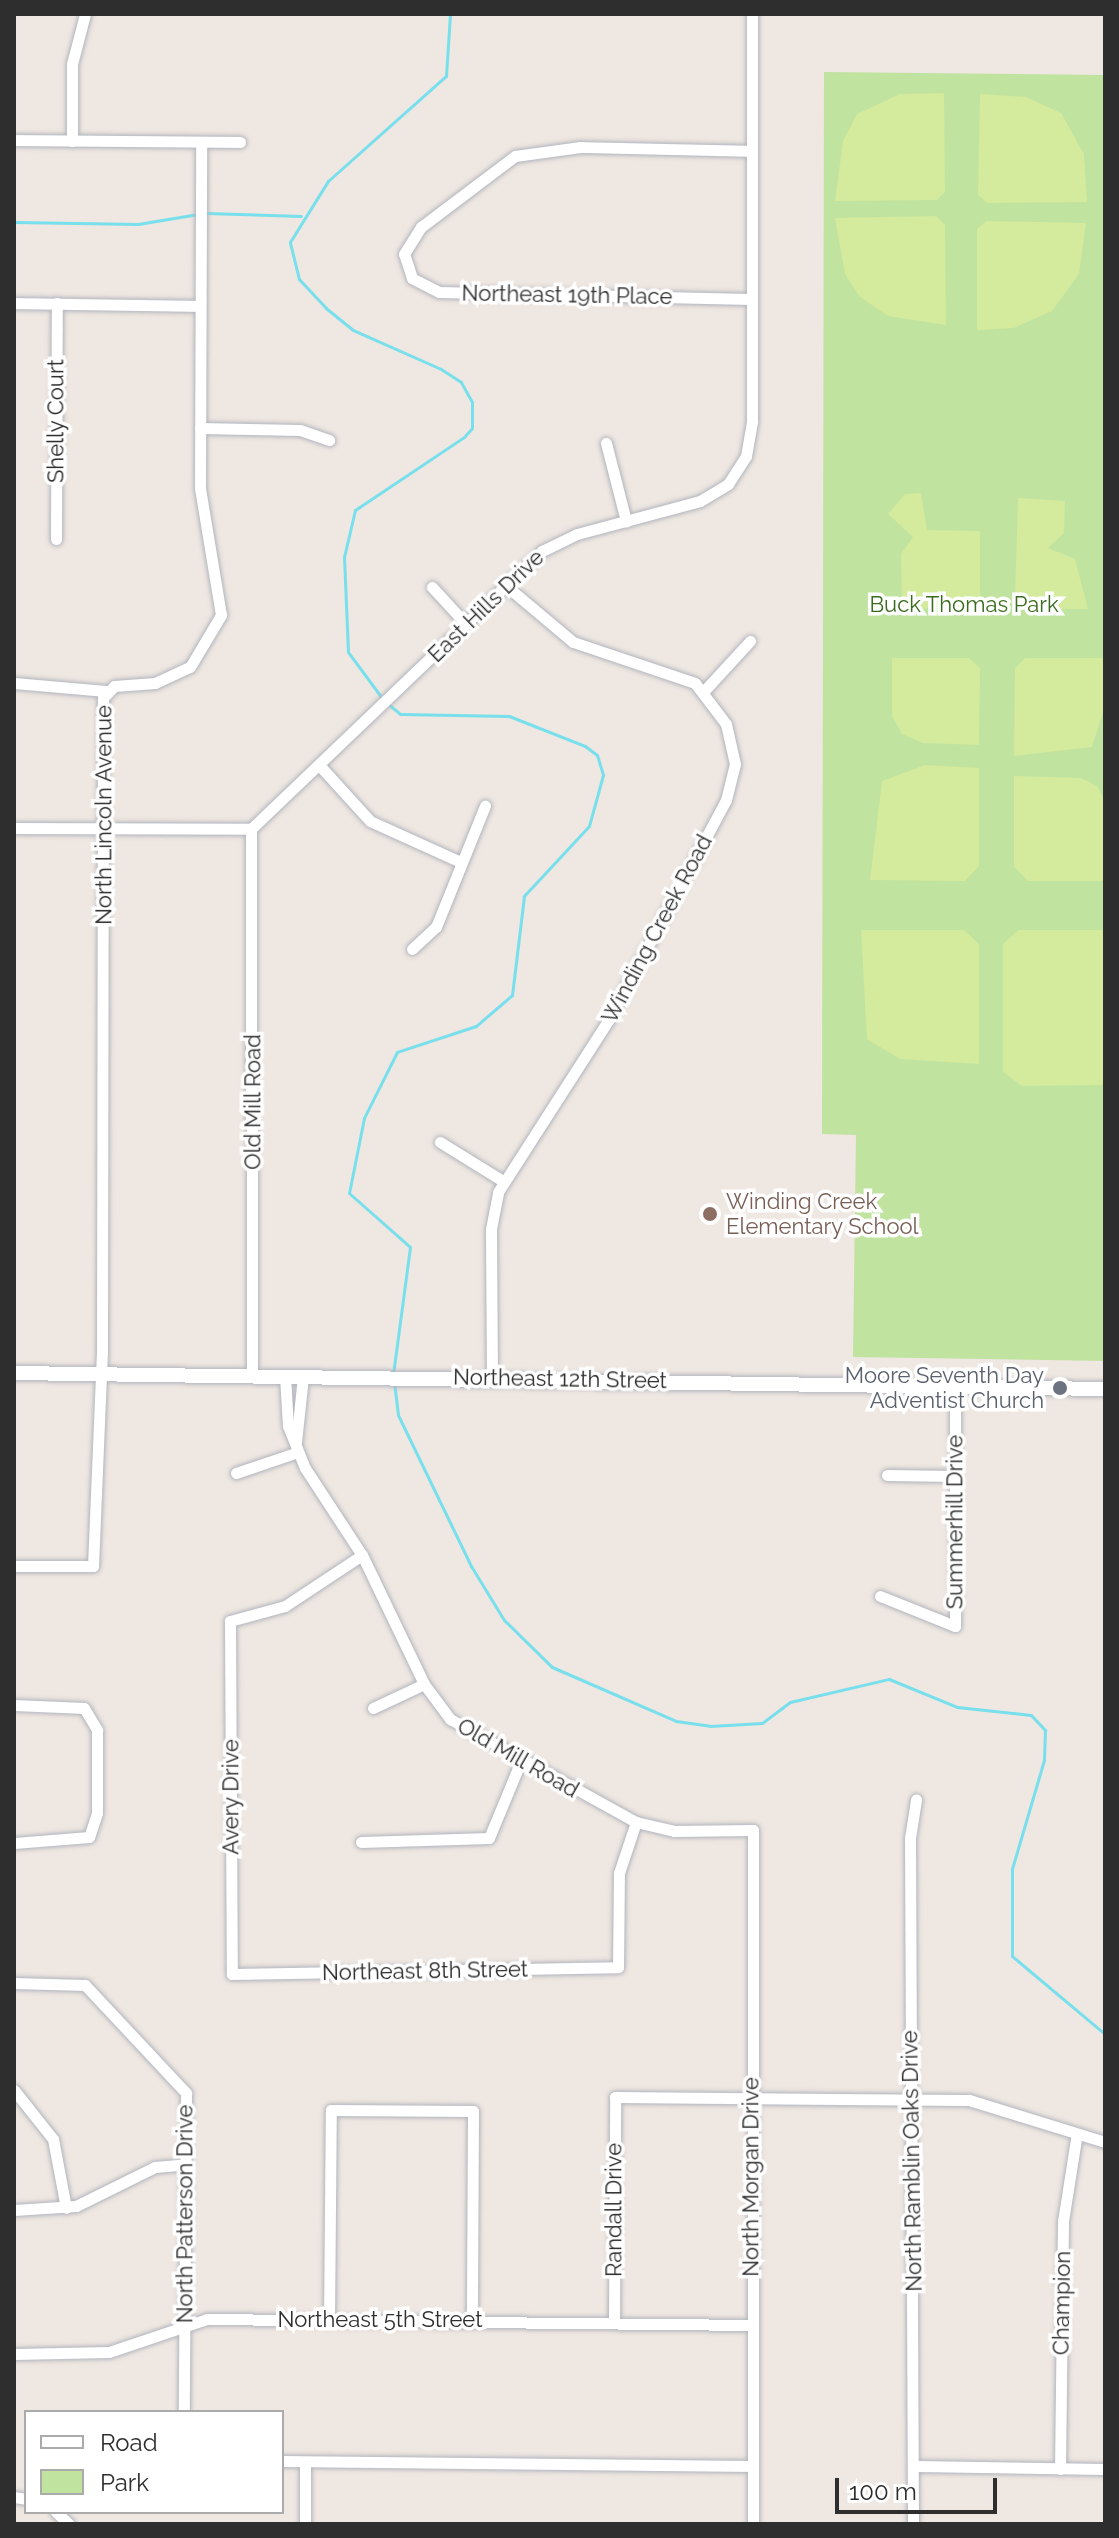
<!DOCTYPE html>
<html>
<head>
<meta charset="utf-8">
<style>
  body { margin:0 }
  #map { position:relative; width:1119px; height:2538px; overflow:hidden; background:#efe7e1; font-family:Raleway,sans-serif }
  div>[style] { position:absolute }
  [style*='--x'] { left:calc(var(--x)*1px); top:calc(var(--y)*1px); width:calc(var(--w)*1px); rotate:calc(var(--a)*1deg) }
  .green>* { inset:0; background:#c0e3a0 }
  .pitch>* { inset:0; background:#d4ea9c }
  .stream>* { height:3px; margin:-1.5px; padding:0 1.5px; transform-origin:1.5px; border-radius:1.5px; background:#78dfed }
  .roads { filter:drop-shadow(0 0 2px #b1b5be) drop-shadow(0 0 2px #b1b5be) }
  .minor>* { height:11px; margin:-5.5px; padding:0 5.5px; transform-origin:5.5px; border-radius:5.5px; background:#fff }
  .tertiary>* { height:14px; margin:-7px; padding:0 7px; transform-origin:7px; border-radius:7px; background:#fff }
  .dots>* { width:22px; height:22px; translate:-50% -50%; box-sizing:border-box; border:4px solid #fff; border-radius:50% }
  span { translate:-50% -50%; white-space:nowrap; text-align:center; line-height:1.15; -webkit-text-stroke:7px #fff; paint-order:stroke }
  .street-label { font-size:22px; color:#2e2e2e }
  .park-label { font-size:22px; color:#396c1d }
  .education-label { font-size:22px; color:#785e54 }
  .left { translate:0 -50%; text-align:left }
  .worship-label { font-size:22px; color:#5b616d }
  .right { translate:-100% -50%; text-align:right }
  .frame { position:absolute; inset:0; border:16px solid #2e2e2e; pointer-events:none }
  .legend { position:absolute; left:24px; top:2410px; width:260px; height:104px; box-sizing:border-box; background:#fff; border:2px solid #ababab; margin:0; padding:10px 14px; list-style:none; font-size:24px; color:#2e2e2e }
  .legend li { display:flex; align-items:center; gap:16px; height:40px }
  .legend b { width:40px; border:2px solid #ababab }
  .scale { position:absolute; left:835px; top:2478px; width:162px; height:36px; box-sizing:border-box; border:4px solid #2e2e2e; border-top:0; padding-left:10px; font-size:24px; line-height:28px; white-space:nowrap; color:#2e2e2e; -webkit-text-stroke:6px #fff; paint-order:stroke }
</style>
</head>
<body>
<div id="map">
  <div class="green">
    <div style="clip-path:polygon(824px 72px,1105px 75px,1105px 1361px,853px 1357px,856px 1135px,822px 1134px)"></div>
  </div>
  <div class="pitch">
    <div style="clip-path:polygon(944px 93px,945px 192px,937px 200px,835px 201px,843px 141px,857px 114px,900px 94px)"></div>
    <div style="clip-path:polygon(980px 94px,1026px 97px,1061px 113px,1084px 154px,1087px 202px,987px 203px,978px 195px)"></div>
    <div style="clip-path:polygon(936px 216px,945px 225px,946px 325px,888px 316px,860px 297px,845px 274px,835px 218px)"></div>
    <div style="clip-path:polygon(986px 221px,1086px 223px,1079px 274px,1052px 311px,1014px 328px,977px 330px,977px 229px)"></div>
    <div style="clip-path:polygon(921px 493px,927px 530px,980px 531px,980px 598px,969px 609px,902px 608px,901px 554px,913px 537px,888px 514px,905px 494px)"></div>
    <div style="clip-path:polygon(1018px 498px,1065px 501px,1064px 533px,1048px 548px,1075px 559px,1088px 609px,1025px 609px,1015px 598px)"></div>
    <div style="clip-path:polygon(892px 658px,969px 658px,980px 668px,979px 745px,923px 743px,902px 734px,892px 716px)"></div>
    <div style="clip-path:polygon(1025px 658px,1105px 658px,1105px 706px,1092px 747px,1014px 756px,1015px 668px)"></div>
    <div style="clip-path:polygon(925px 765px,979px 768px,979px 866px,965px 881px,870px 880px,882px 781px)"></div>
    <div style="clip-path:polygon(1014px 776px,1081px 778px,1097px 786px,1105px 801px,1105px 881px,1028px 881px,1014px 867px)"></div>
    <div style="clip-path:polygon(861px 930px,964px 930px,979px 944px,979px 1064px,900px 1059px,867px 1039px)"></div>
    <div style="clip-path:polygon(1018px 930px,1105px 930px,1105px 1085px,1022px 1086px,1003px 1072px,1003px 944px)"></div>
  </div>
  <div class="stream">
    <div style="--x:206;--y:213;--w:95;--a:1.8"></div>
    <div style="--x:14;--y:222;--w:124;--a:0.9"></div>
    <div style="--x:138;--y:224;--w:61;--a:-9.5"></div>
    <div style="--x:382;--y:698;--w:57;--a:-126.5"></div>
    <div style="--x:348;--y:652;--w:95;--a:-92.4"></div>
    <div style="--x:344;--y:557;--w:48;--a:-76.8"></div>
    <div style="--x:355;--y:510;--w:131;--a:-33.8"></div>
    <div style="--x:464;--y:437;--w:12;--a:-48"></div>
    <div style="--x:472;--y:428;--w:26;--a:-90"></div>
    <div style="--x:472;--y:402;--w:23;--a:-119"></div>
    <div style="--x:461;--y:382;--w:24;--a:-147"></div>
    <div style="--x:441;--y:369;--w:96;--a:-156.1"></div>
    <div style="--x:353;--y:330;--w:35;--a:-141"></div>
    <div style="--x:326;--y:308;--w:40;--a:-133"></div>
    <div style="--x:299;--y:279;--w:38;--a:-104"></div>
    <div style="--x:290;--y:242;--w:72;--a:-58.1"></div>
    <div style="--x:328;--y:181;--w:158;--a:-41.7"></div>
    <div style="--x:446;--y:76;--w:62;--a:-86.3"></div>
    <div style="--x:387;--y:703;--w:17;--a:40"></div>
    <div style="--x:400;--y:714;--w:109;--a:1.1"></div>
    <div style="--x:509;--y:716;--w:82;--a:21.5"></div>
    <div style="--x:585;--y:746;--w:15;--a:37"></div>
    <div style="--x:597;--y:755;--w:21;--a:73"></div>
    <div style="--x:603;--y:775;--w:53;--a:105.4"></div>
    <div style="--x:589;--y:826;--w:96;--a:132.9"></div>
    <div style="--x:524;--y:896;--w:100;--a:96.9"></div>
    <div style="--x:512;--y:995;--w:48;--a:139.3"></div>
    <div style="--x:476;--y:1026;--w:83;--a:161.8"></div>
    <div style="--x:397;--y:1052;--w:74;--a:116.6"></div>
    <div style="--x:364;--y:1118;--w:76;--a:101.3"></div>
    <div style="--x:349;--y:1193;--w:81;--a:41.5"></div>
    <div style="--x:410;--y:1247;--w:128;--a:97.6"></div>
    <div style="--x:394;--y:1382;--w:33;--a:83"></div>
    <div style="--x:398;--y:1415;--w:168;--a:64.2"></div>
    <div style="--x:471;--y:1566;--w:63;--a:58.6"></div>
    <div style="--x:504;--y:1620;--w:67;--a:44.4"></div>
    <div style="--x:552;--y:1667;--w:135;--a:23.5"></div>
    <div style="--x:676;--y:1721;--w:34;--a:8"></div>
    <div style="--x:710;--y:1726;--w:52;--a:-3.3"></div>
    <div style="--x:762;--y:1723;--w:35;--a:-37"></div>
    <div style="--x:790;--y:1702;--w:102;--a:-13.1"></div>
    <div style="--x:889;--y:1679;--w:74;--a:22.4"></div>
    <div style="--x:957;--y:1707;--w:74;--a:6.2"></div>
    <div style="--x:1031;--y:1715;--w:21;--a:47"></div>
    <div style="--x:1045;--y:1730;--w:30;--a:92"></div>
    <div style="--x:1044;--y:1760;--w:114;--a:106.4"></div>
    <div style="--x:1012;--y:1869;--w:87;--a:90"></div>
    <div style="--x:1012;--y:1956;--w:121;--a:40"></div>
  </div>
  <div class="roads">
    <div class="minor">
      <div style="--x:14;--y:140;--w:226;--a:0.5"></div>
      <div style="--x:72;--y:141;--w:77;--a:-90"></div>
      <div style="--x:72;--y:64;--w:52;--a:-75.4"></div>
      <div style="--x:751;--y:299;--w:312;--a:-178.7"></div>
      <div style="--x:439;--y:292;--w:30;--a:-153"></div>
      <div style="--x:412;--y:278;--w:25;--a:-108"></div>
      <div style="--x:404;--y:254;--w:32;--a:-58"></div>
      <div style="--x:421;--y:227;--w:118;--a:-37.1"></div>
      <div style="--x:515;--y:156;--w:66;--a:-7.9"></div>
      <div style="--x:580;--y:147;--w:172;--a:1.3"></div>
      <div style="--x:14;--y:303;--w:185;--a:0.9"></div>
      <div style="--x:200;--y:428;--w:100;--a:1.1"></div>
      <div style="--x:300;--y:430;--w:31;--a:19"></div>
      <div style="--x:606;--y:443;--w:81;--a:75.6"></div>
      <div style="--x:56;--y:539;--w:236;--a:-89.8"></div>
      <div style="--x:432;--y:587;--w:50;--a:47.4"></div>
      <div style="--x:14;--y:683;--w:92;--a:5"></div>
      <div style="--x:704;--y:691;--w:68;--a:-47.4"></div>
      <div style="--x:320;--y:766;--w:74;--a:47.7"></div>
      <div style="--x:370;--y:821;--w:100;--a:24.3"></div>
      <div style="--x:14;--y:828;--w:237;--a:0.2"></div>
      <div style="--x:251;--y:829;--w:402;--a:-43.7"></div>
      <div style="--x:542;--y:551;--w:39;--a:-26"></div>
      <div style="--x:577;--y:534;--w:127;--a:-15"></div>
      <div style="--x:700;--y:501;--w:33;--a:-31"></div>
      <div style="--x:728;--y:484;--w:33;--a:-57"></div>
      <div style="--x:746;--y:456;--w:36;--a:-80"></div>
      <div style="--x:752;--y:421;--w:407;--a:-90"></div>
      <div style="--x:251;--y:829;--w:546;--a:89.9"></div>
      <div style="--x:412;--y:949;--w:33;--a:-43"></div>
      <div style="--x:436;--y:927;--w:131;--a:-68"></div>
      <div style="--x:440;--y:1142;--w:74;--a:31.8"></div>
      <div style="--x:285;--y:1376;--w:50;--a:86.6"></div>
      <div style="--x:288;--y:1426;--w:45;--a:68"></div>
      <div style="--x:305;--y:1468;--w:104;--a:56.8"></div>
      <div style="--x:362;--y:1555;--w:143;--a:64.3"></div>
      <div style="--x:424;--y:1684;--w:44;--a:53.4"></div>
      <div style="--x:450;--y:1719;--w:213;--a:29"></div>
      <div style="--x:636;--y:1822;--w:39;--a:13"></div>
      <div style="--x:674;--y:1831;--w:79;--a:-0.7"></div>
      <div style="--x:753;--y:1830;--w:694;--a:90"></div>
      <div style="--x:492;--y:1378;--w:149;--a:-90.4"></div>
      <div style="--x:491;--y:1229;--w:38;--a:-79"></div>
      <div style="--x:498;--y:1192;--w:206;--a:-57.3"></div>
      <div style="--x:609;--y:1019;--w:248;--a:-61.9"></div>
      <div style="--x:726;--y:800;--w:37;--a:-76"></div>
      <div style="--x:735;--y:764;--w:41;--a:-102.7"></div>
      <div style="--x:726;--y:724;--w:51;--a:-127.1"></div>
      <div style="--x:695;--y:683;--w:129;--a:-161.4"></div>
      <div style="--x:573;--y:642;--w:90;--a:-140"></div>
      <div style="--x:296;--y:1442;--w:66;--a:-83.9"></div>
      <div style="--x:236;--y:1473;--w:65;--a:-18.7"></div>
      <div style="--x:887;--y:1475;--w:68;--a:0.8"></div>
      <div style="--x:362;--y:1555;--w:92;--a:146.5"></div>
      <div style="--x:285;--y:1606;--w:57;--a:164.7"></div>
      <div style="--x:230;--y:1621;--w:353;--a:89.7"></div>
      <div style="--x:232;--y:1974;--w:386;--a:-1"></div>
      <div style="--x:618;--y:1967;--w:94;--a:-89.4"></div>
      <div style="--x:619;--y:1873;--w:54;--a:-71.6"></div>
      <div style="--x:14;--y:1566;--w:79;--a:0"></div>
      <div style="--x:93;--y:1566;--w:216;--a:-87.6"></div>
      <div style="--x:102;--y:1350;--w:652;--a:-89.91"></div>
      <div style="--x:103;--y:698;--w:16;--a:-47"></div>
      <div style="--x:114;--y:686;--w:41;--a:-4.2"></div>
      <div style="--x:155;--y:683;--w:38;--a:-25"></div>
      <div style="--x:190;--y:667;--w:61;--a:-59.2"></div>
      <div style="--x:221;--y:615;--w:129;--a:-99.4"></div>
      <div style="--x:200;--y:488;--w:346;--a:-89.8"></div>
      <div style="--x:880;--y:1596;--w:81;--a:21.8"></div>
      <div style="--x:955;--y:1626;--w:239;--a:-90"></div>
      <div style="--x:14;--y:1705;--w:70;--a:2.5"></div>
      <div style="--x:84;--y:1708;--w:26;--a:59"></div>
      <div style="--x:97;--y:1730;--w:83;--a:90"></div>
      <div style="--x:97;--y:1813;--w:25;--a:108"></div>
      <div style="--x:89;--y:1837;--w:75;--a:175.4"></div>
      <div style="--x:373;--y:1708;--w:56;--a:-25.2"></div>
      <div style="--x:361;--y:1842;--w:128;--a:-1.8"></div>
      <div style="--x:489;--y:1838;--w:81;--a:-67.5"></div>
      <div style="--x:14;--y:1983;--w:71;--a:1.6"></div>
      <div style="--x:85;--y:1985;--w:148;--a:46.9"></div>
      <div style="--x:186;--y:2093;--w:319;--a:90.4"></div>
      <div style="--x:14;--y:2090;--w:63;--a:51.5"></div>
      <div style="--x:53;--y:2139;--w:70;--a:79.3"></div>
      <div style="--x:14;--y:2210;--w:62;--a:-3.7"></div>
      <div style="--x:76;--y:2206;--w:88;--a:-26.3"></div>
      <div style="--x:155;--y:2167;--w:32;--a:-5"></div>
      <div style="--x:329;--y:2321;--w:211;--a:-89.5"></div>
      <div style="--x:331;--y:2110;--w:142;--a:0.4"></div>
      <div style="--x:473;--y:2111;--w:210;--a:90.3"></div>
      <div style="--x:614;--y:2323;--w:226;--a:-89.7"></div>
      <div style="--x:615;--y:2097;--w:354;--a:0.5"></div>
      <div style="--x:969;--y:2100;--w:142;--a:17.2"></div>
      <div style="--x:14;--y:2354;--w:95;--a:-1.2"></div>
      <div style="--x:109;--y:2352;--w:103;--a:-18.6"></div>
      <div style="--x:207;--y:2319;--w:545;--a:0.63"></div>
      <div style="--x:282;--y:2461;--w:471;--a:0.6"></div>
      <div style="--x:916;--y:2466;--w:189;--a:0.9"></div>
      <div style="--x:1060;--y:2469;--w:248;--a:-89.3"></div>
      <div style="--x:1063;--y:2221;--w:83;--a:-81"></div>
      <div style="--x:14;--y:2497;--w:12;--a:9"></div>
      <div style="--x:56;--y:2512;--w:18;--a:43"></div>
      <div style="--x:305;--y:2524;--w:62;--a:-90"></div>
      <div style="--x:913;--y:2524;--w:686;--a:-90.25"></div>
      <div style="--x:910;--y:1838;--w:39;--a:-81"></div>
    </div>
    <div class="tertiary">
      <div style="--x:14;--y:1373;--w:1091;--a:0.84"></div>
    </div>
  </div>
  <div class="dots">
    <div style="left:710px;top:1214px;background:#8d6e63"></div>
    <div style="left:1060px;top:1388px;background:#6b7280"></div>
  </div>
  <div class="street-label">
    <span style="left:567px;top:295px;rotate:1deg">Northeast 19th Place</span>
    <span style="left:56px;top:421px;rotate:-90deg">Shelly Court</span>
    <span style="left:486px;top:606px;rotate:-44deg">East Hills Drive</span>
    <span style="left:104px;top:815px;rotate:-90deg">North Lincoln Avenue</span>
    <span style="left:657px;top:929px;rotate:-62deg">Winding Creek Road</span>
    <span style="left:253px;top:1102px;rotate:-90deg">Old Mill Road</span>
    <span style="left:560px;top:1379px;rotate:1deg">Northeast 12th Street</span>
    <span style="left:955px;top:1522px;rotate:-90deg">Summerhill Drive</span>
    <span style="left:518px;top:1758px;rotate:30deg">Old Mill Road</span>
    <span style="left:231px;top:1797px;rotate:-90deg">Avery Drive</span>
    <span style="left:425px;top:1971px;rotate:-1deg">Northeast 8th Street</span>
    <span style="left:912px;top:2161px;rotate:-91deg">North Ramblin Oaks Drive</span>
    <span style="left:751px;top:2177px;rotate:-90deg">North Morgan Drive</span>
    <span style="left:614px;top:2210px;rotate:-90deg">Randall Drive</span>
    <span style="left:185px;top:2214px;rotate:-90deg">North Patterson Drive</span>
    <span style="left:1062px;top:2303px;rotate:-89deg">Champion</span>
    <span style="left:380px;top:2320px">Northeast 5th Street</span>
  </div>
  <div class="park-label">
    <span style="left:964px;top:605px">Buck Thomas Park</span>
  </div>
  <div class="education-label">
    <span class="left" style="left:726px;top:1214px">Winding Creek<br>Elementary School</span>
  </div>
  <div class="worship-label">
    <span class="right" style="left:1044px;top:1388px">Moore Seventh Day<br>Adventist Church</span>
  </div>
  <div class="frame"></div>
  <ul class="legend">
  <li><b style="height:10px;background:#fff"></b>Road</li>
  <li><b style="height:22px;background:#c0e3a0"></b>Park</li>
  </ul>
  <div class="scale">100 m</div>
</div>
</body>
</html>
